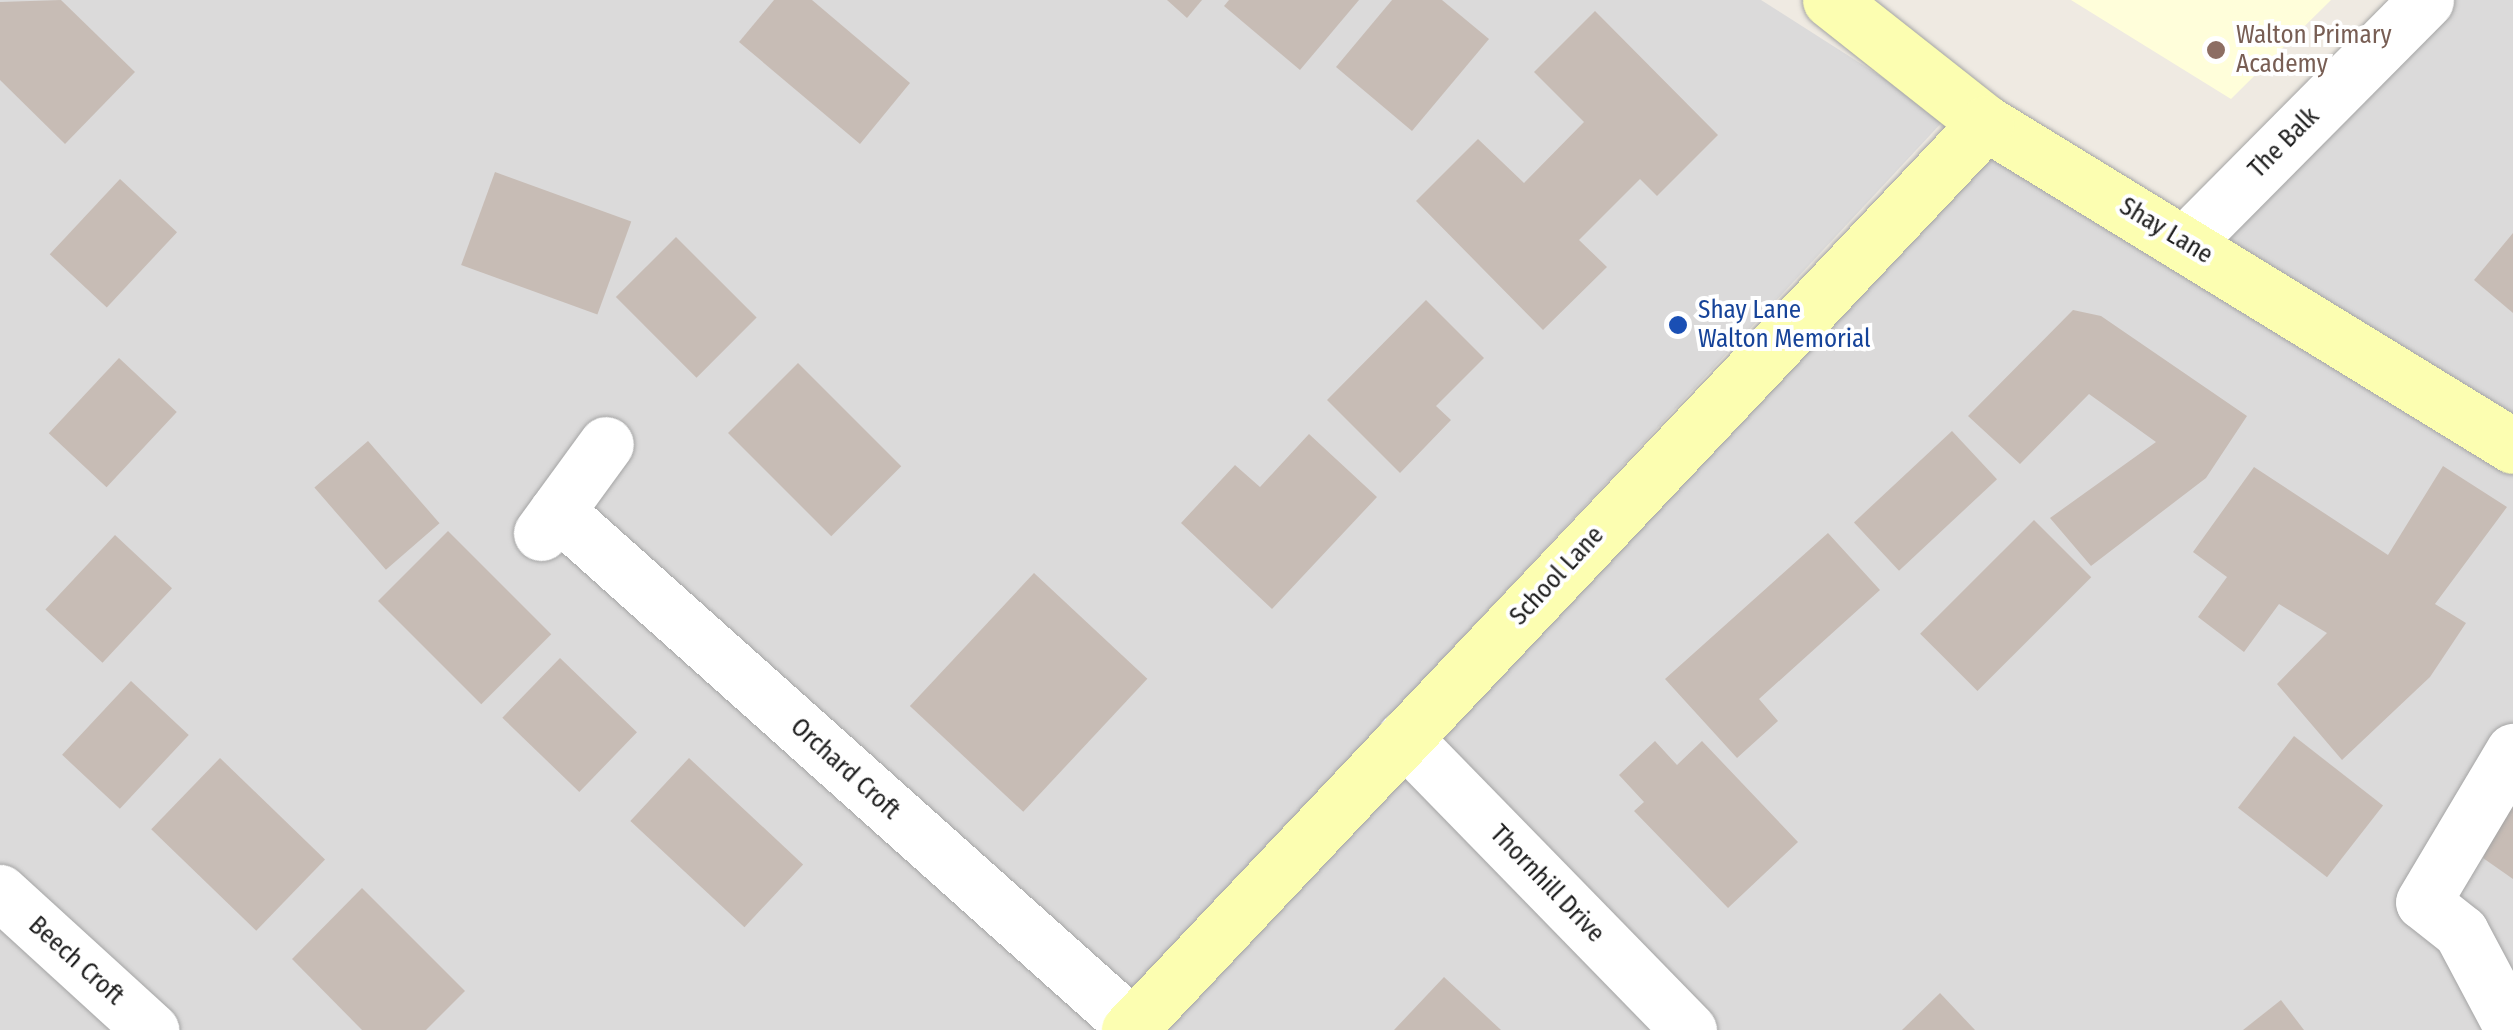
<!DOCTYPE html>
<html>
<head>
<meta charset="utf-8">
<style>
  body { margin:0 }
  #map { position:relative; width:2513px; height:1030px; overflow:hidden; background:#efeae2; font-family:"Fira Sans Condensed",sans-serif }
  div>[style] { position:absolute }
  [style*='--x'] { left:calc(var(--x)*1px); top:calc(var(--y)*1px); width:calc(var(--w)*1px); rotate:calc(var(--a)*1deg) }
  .residential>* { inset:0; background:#dbdada }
  .education>* { inset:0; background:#fffeda }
  .building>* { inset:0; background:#c7bcb5; transform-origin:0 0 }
  .roads { filter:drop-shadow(0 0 2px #a4a4a4) drop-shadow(0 0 2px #a4a4a4) }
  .street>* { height:55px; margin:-27.5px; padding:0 27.5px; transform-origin:27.5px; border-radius:27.5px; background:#fff }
  .secondary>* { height:55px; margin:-27.5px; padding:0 27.5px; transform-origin:27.5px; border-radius:27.5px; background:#fcfeb1 }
  .dots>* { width:28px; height:28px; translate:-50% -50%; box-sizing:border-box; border:5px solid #fff; border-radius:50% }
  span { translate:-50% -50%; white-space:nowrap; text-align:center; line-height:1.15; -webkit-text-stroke:8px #fff; paint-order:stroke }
  .education-label { font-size:25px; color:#785e54 }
  .left { translate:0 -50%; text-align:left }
  .street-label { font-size:25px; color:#1d1d1d }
  .transit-label { font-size:25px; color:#164399 }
</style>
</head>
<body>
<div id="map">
  <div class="residential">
    <div style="clip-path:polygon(0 0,1761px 0,1946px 118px,1097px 1030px,0 1030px)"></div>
    <div style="clip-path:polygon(2434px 0,2513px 0,2513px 1030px,1129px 1030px,1986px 123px,2198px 250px)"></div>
  </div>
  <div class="education">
    <div style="clip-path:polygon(2071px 0,2331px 0,2231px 99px)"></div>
  </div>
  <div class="building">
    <div style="clip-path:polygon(61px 0,135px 72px,65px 144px,0 80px,0 2px)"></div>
    <div style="clip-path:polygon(774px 0,812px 0,910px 83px,860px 144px,739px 42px)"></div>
    <div style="clip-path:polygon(1167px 0,1202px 0,1187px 18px)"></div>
    <div style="clip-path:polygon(1229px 0,1359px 0,1300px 70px,1224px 6px)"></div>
    <div style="clip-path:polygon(1392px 0,1442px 0,1489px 39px,1412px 131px,1336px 67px)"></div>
    <div style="clip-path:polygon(1595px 11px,1718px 135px,1657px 196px,1640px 179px,1579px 240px,1607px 267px,1543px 330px,1416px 201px,1478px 139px,1524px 183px,1584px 122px,1534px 72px)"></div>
    <div style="left:495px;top:172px;width:145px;height:99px;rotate:20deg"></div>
    <div style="left:120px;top:179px;width:78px;height:103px;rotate:43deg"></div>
    <div style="clip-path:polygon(2513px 233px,2513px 313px,2474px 280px)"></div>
    <div style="left:676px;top:237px;width:114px;height:85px;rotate:45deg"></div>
    <div style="clip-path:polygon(1426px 300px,1484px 358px,1436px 406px,1451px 420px,1400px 473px,1327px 400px)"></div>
    <div style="clip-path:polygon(2073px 310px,2101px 316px,2247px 416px,2206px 478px,2091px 566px,2050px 518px,2156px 442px,2089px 394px,2020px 464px,1968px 416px)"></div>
    <div style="left:119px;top:358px;width:79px;height:103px;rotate:43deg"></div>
    <div style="left:798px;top:363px;width:146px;height:99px;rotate:45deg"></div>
    <div style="left:1952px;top:431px;width:66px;height:134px;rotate:47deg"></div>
    <div style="clip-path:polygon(1309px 434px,1377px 497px,1272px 609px,1181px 523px,1235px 465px,1260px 487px)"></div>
    <div style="left:368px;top:441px;width:109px;height:71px;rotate:49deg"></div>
    <div style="clip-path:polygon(2443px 466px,2507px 507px,2435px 604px,2466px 623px,2430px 677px,2342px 760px,2277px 684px,2327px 633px,2279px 604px,2244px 652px,2198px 617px,2227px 577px,2193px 552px,2254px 467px,2388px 555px)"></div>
    <div style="left:2034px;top:520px;width:81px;height:161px;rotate:45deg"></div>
    <div style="left:448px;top:531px;width:146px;height:99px;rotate:45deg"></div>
    <div style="clip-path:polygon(1828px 533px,1880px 590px,1759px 699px,1778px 721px,1737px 758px,1665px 679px)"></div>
    <div style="left:115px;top:535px;width:78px;height:102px;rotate:43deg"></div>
    <div style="left:1034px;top:573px;width:155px;height:182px;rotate:43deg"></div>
    <div style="left:560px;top:658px;width:107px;height:83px;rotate:44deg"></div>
    <div style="left:131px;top:681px;width:79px;height:101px;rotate:43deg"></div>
    <div style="left:2294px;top:736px;width:113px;height:91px;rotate:38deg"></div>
    <div style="clip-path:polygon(1655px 741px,1677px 765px,1702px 741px,1798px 842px,1728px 908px,1634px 811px,1644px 802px,1619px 775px)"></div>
    <div style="left:220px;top:758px;width:146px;height:99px;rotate:44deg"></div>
    <div style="left:689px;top:758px;width:156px;height:86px;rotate:43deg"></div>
    <div style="clip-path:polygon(2513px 790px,2513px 879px,2483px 858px)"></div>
    <div style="clip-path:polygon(362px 888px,465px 991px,426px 1030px,362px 1030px,292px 959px)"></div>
    <div style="clip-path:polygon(1444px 977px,1501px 1030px,1394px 1030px)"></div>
    <div style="clip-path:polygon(1940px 993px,1975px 1030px,1902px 1030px)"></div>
    <div style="clip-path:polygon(2281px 1000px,2304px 1030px,2243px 1030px)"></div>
  </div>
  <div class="roads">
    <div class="street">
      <div style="--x:2185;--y:243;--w:342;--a:-45.2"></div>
      <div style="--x:557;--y:511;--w:773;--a:41.8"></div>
      <div style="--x:541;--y:533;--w:110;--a:-53.9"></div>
      <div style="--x:1404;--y:738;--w:408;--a:45.7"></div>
      <div style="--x:0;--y:892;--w:205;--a:42.4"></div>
      <div style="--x:2513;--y:1030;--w:111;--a:-118"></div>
      <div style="--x:2461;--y:932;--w:48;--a:-141.7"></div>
      <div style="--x:2423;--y:902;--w:176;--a:-59.2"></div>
    </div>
    <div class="secondary">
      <div style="--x:1830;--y:0;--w:199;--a:38.3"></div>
      <div style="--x:1986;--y:123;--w:618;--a:31.5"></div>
      <div style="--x:1129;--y:1030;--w:1248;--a:-46.62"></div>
    </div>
  </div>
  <div class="dots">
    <div style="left:2216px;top:50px;background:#8d6e63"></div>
    <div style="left:1678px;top:325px;background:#1a4fb4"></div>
  </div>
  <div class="education-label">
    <span class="left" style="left:2236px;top:50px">Walton Primary<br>Academy</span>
  </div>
  <div class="street-label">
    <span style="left:2284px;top:143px;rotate:-45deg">The Balk</span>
    <span style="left:2166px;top:231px;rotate:31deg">Shay Lane</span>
    <span style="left:1557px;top:576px;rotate:-47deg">School Lane</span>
    <span style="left:845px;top:769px;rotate:42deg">Orchard Croft</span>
    <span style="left:1547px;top:884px;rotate:46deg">Thornhill Drive</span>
    <span style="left:76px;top:961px;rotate:42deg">Beech Croft</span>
  </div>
  <div class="transit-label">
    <span class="left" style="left:1698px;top:325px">Shay Lane<br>Walton Memorial</span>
  </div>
</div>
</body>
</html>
